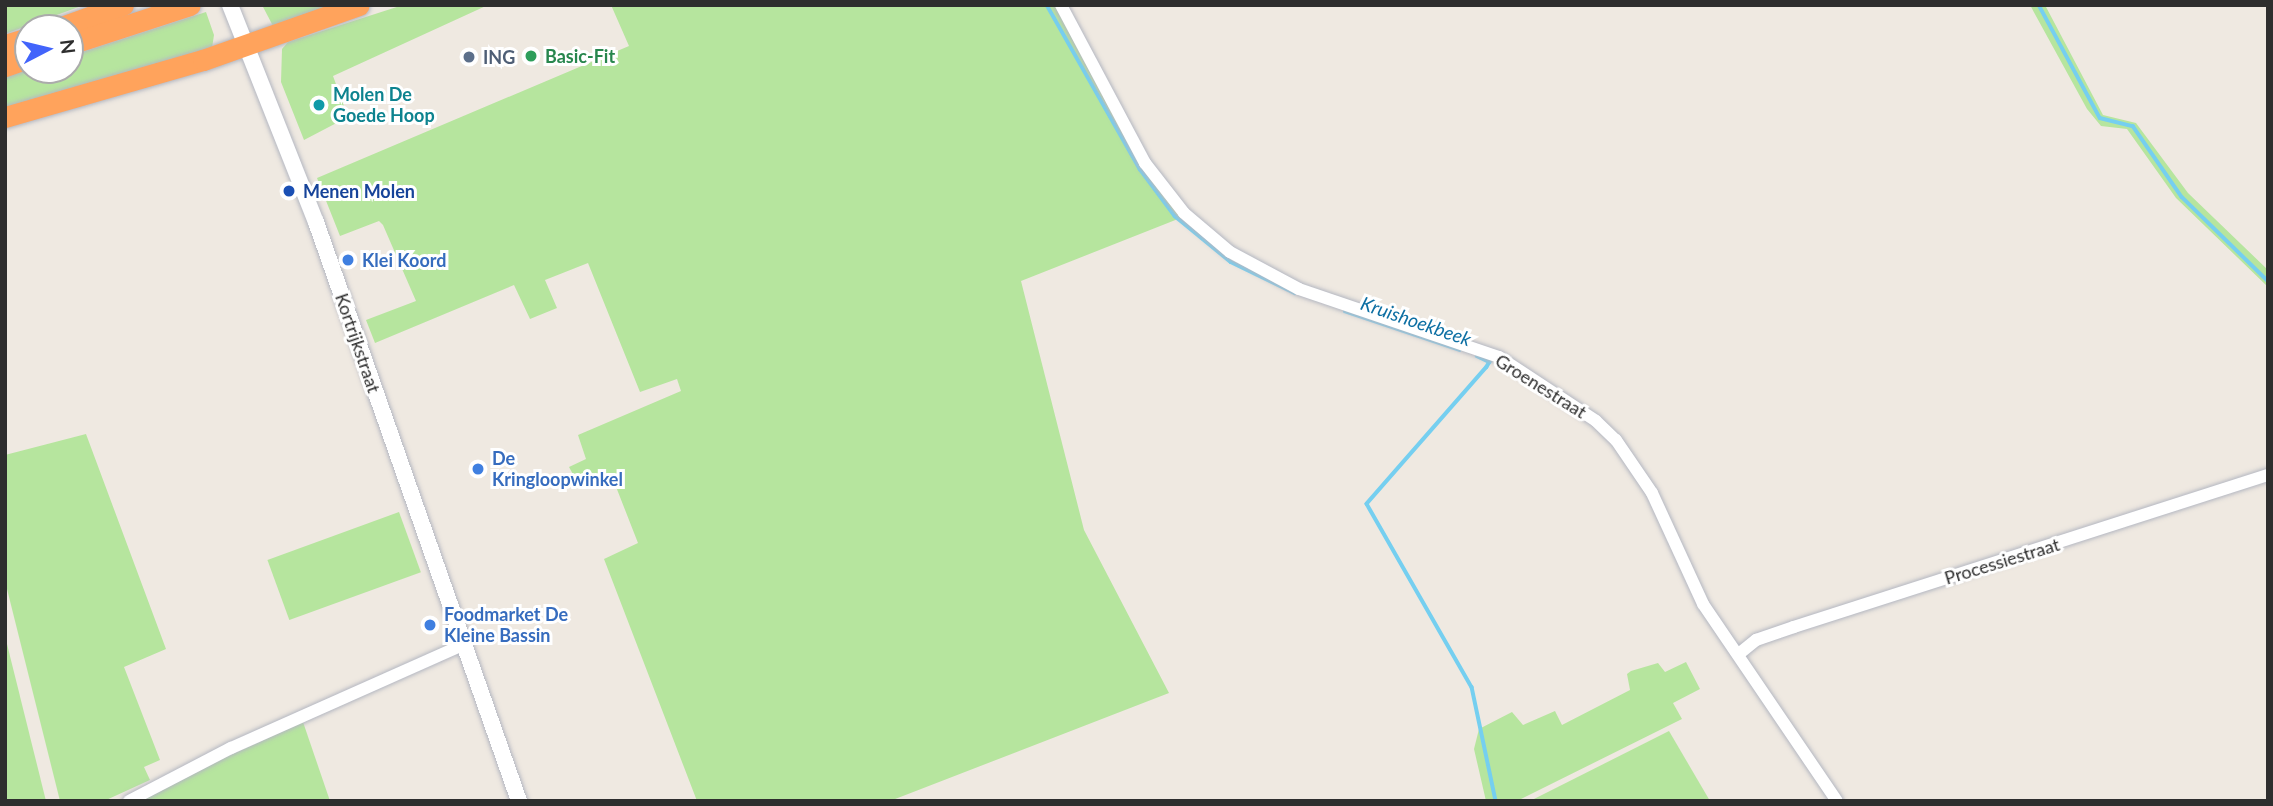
<!DOCTYPE html>
<html>
<head>
<meta charset="utf-8">
<style>
  body { margin:0 }
  #map { position:relative; width:2273px; height:806px; overflow:hidden; background:#efe9e1; font-family:Lato,sans-serif }
  div>[style] { position:absolute }
  [style*='--x'] { left:calc(var(--x)*1px); top:calc(var(--y)*1px); width:calc(var(--w)*1px); rotate:calc(var(--a)*1deg) }
  .green>* { inset:0; background:#b6e59e; transform-origin:0 0 }
  .stream>* { height:3.5px; margin:-1.75px; padding:0 1.75px; transform-origin:1.75px; border-radius:1.75px; background:#75cff0 }
  .roads { filter:drop-shadow(0 0 2px #b4b7c1) drop-shadow(0 0 2px #b4b7c1) }
  .street>* { height:12px; margin:-6px; padding:0 6px; transform-origin:6px; border-radius:6px; background:#fff }
  .secondary>* { height:16px; margin:-8px; padding:0 8px; transform-origin:8px; border-radius:8px; background:#fff }
  .highway>* { height:21px; margin:-10.5px; padding:0 10.5px; transform-origin:10.5px; border-radius:10.5px; background:#ffa35c }
  .dots>* { width:19px; height:19px; translate:-50% -50%; box-sizing:border-box; border:4px solid #fff; border-radius:50% }
  span { translate:-50% -50%; white-space:nowrap; text-align:center; line-height:1.15; -webkit-text-stroke:6px #fff; paint-order:stroke }
  .leisure-label { font-size:18px; color:#27864d; font-weight:700 }
  .left { translate:0 -50%; text-align:left }
  .service-label { font-size:18px; color:#4e5e75; font-weight:700 }
  .culture-label { font-size:18px; color:#0d838f; font-weight:700 }
  .transit-label { font-size:18px; color:#164399; font-weight:700 }
  .shop-label { font-size:18px; color:#366cbe; font-weight:700 }
  .street-label { font-size:18px; color:#2e2e2e }
  .water-label { font-size:19px; color:#0d6fa3; font-style:italic }
  .frame { position:absolute; inset:0; border:7px solid #2e2e2e; pointer-events:none }
  .north { position:absolute; left:14px; top:14px; width:70px; height:70px; box-sizing:border-box; background:#fff; border:2px solid #ababab; border-radius:50%; rotate:83deg; font-size:19px; font-weight:700; line-height:28px; text-align:center; color:#2e2e2e }
  .north::after { content:''; display:block; margin:auto; width:24px; height:32px; background:#4264fb; clip-path:polygon(50% 0,100% 100%,50% 72%,0 100%) }
</style>
</head>
<body>
<div id="map">
  <div class="green">
    <div style="clip-path:polygon(5px 5px,84px 5px,5px 34px)"></div>
    <div style="clip-path:polygon(262px 5px,340px 5px,273px 26px)"></div>
    <div style="clip-path:polygon(403px 5px,488px 5px,333px 76px,348px 117px,304px 140px,281px 82px,282px 49px,288px 42px)"></div>
    <div style="clip-path:polygon(611px 5px,1056px 5px,1183px 217px,1021px 281px,1084px 530px,1169px 693px,890px 801px,697px 801px,604px 559px,638px 543px,611px 474px,580px 487px,569px 467px,586px 459px,578px 435px,681px 391px,677px 379px,640px 392px,588px 263px,545px 280px,557px 308px,530px 319px,514px 285px,375px 343px,366px 320px,416px 301px,383px 225px,379px 221px,340px 236px,317px 178px,629px 46px)"></div>
    <div style="clip-path:polygon(2030px 5px,2045px 5px,2103px 115px,2136px 123px,2188px 193px,2268px 270px,2268px 287px,2176px 198px,2127px 129px,2101px 126px,2087px 109px)"></div>
    <div style="clip-path:polygon(206px 12px,214px 35px,212px 48px,5px 108px,5px 74px,28px 67px,70px 70px,70px 56px)"></div>
    <div style="clip-path:polygon(86px 434px,166px 649px,124px 667px,160px 760px,144px 767px,150px 780px,104px 801px,60px 801px,5px 581px,5px 455px)"></div>
    <div style="left:399px;top:512px;width:64px;height:140px;rotate:70deg"></div>
    <div style="clip-path:polygon(5px 636px,46px 801px,5px 801px)"></div>
    <div style="clip-path:polygon(1686px 662px,1700px 689px,1673px 703px,1682px 719px,1517px 801px,1486px 801px,1474px 749px,1479px 729px,1512px 712px,1523px 725px,1555px 711px,1562px 725px,1630px 690px,1627px 674px,1631px 671px,1658px 663px,1665px 672px)"></div>
    <div style="clip-path:polygon(303px 722px,330px 801px,141px 801px,220px 760px)"></div>
    <div style="clip-path:polygon(1669px 731px,1710px 801px,1530px 801px)"></div>
  </div>
  <div class="stream">
    <div style="--x:1047;--y:5;--w:189;--a:60.4"></div>
    <div style="--x:1140;--y:169;--w:59;--a:53.3"></div>
    <div style="--x:1175;--y:216;--w:72;--a:39.4"></div>
    <div style="--x:1231;--y:262;--w:71;--a:25.8"></div>
    <div style="--x:2039;--y:5;--w:128;--a:61.6"></div>
    <div style="--x:2100;--y:118;--w:34;--a:14"></div>
    <div style="--x:2133;--y:126;--w:86;--a:55.4"></div>
    <div style="--x:2182;--y:197;--w:120;--a:44.3"></div>
    <div style="--x:1345;--y:311;--w:121;--a:18.7"></div>
    <div style="--x:1477;--y:356;--w:14;--a:25"></div>
    <div style="--x:1490;--y:362;--w:6;--a:121"></div>
    <div style="--x:1487;--y:367;--w:182;--a:131.2"></div>
    <div style="--x:1367;--y:504;--w:211;--a:60.2"></div>
    <div style="--x:1472;--y:687;--w:116;--a:78.1"></div>
  </div>
  <div class="roads">
    <div class="street">
      <div style="--x:1061;--y:5;--w:179;--a:62"></div>
      <div style="--x:1145;--y:163;--w:63;--a:52"></div>
      <div style="--x:1184;--y:213;--w:60;--a:40.3"></div>
      <div style="--x:1230;--y:252;--w:78;--a:28.2"></div>
      <div style="--x:1299;--y:289;--w:211;--a:18.8"></div>
      <div style="--x:1499;--y:357;--w:116;--a:33.4"></div>
      <div style="--x:1596;--y:421;--w:28;--a:44"></div>
      <div style="--x:1616;--y:440;--w:64;--a:55.8"></div>
      <div style="--x:1652;--y:493;--w:122;--a:65.3"></div>
      <div style="--x:1703;--y:604;--w:238;--a:55.8"></div>
      <div style="--x:1740;--y:653;--w:21;--a:-39"></div>
      <div style="--x:1756;--y:640;--w:40;--a:-18.9"></div>
      <div style="--x:1794;--y:627;--w:498;--a:-17.8"></div>
      <div style="--x:129;--y:801;--w:115;--a:-27.5"></div>
      <div style="--x:231;--y:748;--w:253;--a:-24"></div>
    </div>
    <div class="secondary">
      <div style="--x:230;--y:5;--w:233;--a:68.4"></div>
      <div style="--x:316;--y:222;--w:614;--a:70.68"></div>
    </div>
    <div class="highway">
      <div style="--x:59;--y:28;--w:68;--a:-19.8"></div>
      <div style="--x:70;--y:44;--w:126;--a:-18"></div>
      <div style="--x:5;--y:45;--w:24;--a:-17"></div>
      <div style="--x:5;--y:66;--w:24;--a:-19"></div>
      <div style="--x:5;--y:117;--w:206;--a:-16.1"></div>
      <div style="--x:203;--y:60;--w:165;--a:-19.4"></div>
    </div>
  </div>
  <div class="dots">
    <div style="left:531px;top:56px;background:#2e9e5b"></div>
    <div style="left:469px;top:57px;background:#5c6f8a"></div>
    <div style="left:319px;top:105px;background:#0f9aa8"></div>
    <div style="left:289px;top:191px;background:#1a4fb4"></div>
    <div style="left:348px;top:260px;background:#3f7fe0"></div>
    <div style="left:478px;top:469px;background:#3f7fe0"></div>
    <div style="left:430px;top:625px;background:#3f7fe0"></div>
  </div>
  <div class="leisure-label">
    <span class="left" style="left:545px;top:56px">Basic-Fit</span>
  </div>
  <div class="service-label">
    <span class="left" style="left:483px;top:57px">ING</span>
  </div>
  <div class="culture-label">
    <span class="left" style="left:333px;top:105px">Molen De<br>Goede Hoop</span>
  </div>
  <div class="transit-label">
    <span class="left" style="left:303px;top:191px">Menen Molen</span>
  </div>
  <div class="shop-label">
    <span class="left" style="left:362px;top:260px">Klei Koord</span>
    <span class="left" style="left:492px;top:469px">De<br>Kringloopwinkel</span>
    <span class="left" style="left:444px;top:625px">Foodmarket De<br>Kleine Bassin</span>
  </div>
  <div class="street-label">
    <span style="left:358px;top:343px;rotate:71deg">Kortrijkstraat</span>
    <span style="left:1541px;top:386px;rotate:32deg">Groenestraat</span>
    <span style="left:2002px;top:561px;rotate:-17deg">Processiestraat</span>
  </div>
  <div class="water-label">
    <span style="left:1416px;top:321px;rotate:19deg">Kruishoekbeek</span>
  </div>
  <div class="frame"></div>
  <div class="north">N</div>
</div>
</body>
</html>
